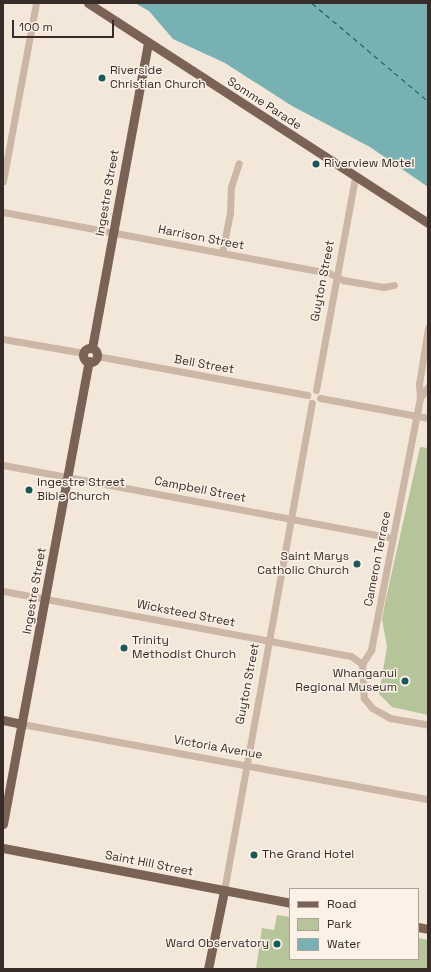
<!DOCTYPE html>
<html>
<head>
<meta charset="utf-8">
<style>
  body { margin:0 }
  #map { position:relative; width:431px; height:972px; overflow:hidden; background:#f3e7da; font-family:"Space Grotesk",sans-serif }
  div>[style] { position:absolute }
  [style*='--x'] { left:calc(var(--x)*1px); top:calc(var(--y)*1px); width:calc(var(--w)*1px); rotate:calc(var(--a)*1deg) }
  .green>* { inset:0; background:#b6c499 }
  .water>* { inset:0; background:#77b1b3 }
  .ferry>* { height:1px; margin-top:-0.5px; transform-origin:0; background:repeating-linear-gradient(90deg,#19595c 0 5px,transparent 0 9px) }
  .minor>* { height:7px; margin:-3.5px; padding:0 3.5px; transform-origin:3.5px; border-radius:3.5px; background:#ccb6a5 }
  .major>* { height:9px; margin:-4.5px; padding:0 4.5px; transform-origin:4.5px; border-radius:4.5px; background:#7b6257 }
  .major>.ring { margin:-4.5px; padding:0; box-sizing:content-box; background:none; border:9px solid #7b6257; border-radius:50% }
  .dots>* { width:11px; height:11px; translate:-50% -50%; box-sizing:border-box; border:2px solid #fbf1e7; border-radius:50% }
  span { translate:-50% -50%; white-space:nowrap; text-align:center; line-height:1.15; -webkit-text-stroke:3px #fbf1e7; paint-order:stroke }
  .poi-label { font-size:12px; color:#372c27 }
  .left { translate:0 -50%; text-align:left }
  .right { translate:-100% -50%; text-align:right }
  .street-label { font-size:12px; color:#372c27 }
  .frame { position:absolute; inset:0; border:4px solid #372c27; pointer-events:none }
  .legend { position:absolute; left:289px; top:888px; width:130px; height:72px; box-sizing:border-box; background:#fbf1e7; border:1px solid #ada29a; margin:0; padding:5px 7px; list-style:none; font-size:12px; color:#372c27 }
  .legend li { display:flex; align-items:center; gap:8px; height:20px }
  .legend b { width:20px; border:1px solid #ada29a }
  .scale { position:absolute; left:12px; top:20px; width:102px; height:18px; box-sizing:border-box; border:2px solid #372c27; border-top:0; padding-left:5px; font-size:12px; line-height:14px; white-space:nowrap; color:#372c27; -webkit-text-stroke:3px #fbf1e7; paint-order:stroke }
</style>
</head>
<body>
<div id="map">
  <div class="green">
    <div style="clip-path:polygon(420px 447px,428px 448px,428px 715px,392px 707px,379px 694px,387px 647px,382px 619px,385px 603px)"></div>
    <div style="clip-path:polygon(277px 915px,290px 917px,290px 959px,418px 959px,418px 938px,428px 940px,428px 969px,256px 969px,262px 928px,274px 930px)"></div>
  </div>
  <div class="water">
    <div style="clip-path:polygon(135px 3px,428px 3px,428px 187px,370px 147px,292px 106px,225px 63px,173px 39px,149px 11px)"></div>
  </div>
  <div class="ferry">
    <div style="--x:312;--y:3;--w:152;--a:40.2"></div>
  </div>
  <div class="minor">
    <div style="--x:3;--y:181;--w:181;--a:-79.5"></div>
    <div style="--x:3;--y:212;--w:332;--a:10.6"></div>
    <div style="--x:329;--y:273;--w:16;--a:27"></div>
    <div style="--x:343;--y:280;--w:41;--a:9.9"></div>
    <div style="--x:383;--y:287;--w:11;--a:-10"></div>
    <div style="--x:222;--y:253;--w:41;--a:-78.7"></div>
    <div style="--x:230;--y:213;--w:26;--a:-88"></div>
    <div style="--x:231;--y:187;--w:25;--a:-72"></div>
    <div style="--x:428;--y:328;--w:57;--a:99.1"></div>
    <div style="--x:419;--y:384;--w:14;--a:86"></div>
    <div style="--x:420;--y:398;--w:14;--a:-54"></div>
    <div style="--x:3;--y:339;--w:82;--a:9.8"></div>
    <div style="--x:97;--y:356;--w:214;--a:10.5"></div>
    <div style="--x:316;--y:390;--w:217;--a:-79.6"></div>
    <div style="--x:320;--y:398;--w:110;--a:10.5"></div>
    <div style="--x:3;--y:465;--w:396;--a:10.6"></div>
    <div style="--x:3;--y:591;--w:354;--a:10.6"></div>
    <div style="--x:351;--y:656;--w:14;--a:36"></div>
    <div style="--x:362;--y:664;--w:34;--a:87"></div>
    <div style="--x:364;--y:698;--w:13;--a:51"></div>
    <div style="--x:372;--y:708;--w:21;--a:29"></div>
    <div style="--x:390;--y:718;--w:39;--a:10"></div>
    <div style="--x:362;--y:664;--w:17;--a:-57"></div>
    <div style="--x:371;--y:650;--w:257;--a:-79"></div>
    <div style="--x:22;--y:724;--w:413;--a:10.5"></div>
    <div style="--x:224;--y:891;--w:496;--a:-79.8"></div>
  </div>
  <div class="major">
    <div style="--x:88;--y:3;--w:405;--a:32.9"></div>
    <div style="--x:92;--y:348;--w:310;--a:-79.6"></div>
    <div class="ring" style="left:83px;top:348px;width:5px;height:5px"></div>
    <div style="--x:3;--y:720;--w:19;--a:12"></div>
    <div style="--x:3;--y:824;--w:471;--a:-79.5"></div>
    <div style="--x:3;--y:848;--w:292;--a:10.8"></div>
    <div style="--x:418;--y:927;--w:10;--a:11"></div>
    <div style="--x:208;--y:969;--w:80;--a:-78.4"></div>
  </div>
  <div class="dots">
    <div style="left:102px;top:78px;background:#19595c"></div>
    <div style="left:316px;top:164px;background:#19595c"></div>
    <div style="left:29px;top:490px;background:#19595c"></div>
    <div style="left:357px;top:564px;background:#19595c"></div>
    <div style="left:124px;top:648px;background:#19595c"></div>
    <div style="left:405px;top:681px;background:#19595c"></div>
    <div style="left:254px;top:855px;background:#19595c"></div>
    <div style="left:277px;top:944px;background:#19595c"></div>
  </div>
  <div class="poi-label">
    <span class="left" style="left:110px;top:78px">Riverside<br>Christian Church</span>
    <span class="left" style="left:324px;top:164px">Riverview Motel</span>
    <span class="left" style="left:37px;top:490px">Ingestre Street<br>Bible Church</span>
    <span class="right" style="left:349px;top:564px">Saint Marys<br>Catholic Church</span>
    <span class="left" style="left:132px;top:648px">Trinity<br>Methodist Church</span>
    <span class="right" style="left:397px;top:681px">Whanganui<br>Regional Museum</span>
    <span class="left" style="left:262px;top:855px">The Grand Hotel</span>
    <span class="right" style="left:269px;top:944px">Ward Observatory</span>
  </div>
  <div class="street-label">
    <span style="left:264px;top:104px;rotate:33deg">Somme Parade</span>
    <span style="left:108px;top:193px;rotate:-80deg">Ingestre Street</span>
    <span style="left:201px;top:238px;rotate:11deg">Harrison Street</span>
    <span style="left:323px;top:281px;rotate:-79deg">Guyton Street</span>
    <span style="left:204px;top:365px;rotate:10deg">Bell Street</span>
    <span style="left:200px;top:490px;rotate:11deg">Campbell Street</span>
    <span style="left:378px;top:559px;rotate:-79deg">Cameron Terrace</span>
    <span style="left:35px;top:591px;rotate:-80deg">Ingestre Street</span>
    <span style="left:186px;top:614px;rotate:11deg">Wicksteed Street</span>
    <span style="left:248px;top:684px;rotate:-79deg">Guyton Street</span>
    <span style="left:218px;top:748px;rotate:10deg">Victoria Avenue</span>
    <span style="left:149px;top:864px;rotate:11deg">Saint Hill Street</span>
  </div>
  <div class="frame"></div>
  <ul class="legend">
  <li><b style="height:5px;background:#7b6257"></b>Road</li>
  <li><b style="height:11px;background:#b6c499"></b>Park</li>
  <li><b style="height:11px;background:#77b1b3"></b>Water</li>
  </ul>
  <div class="scale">100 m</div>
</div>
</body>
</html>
